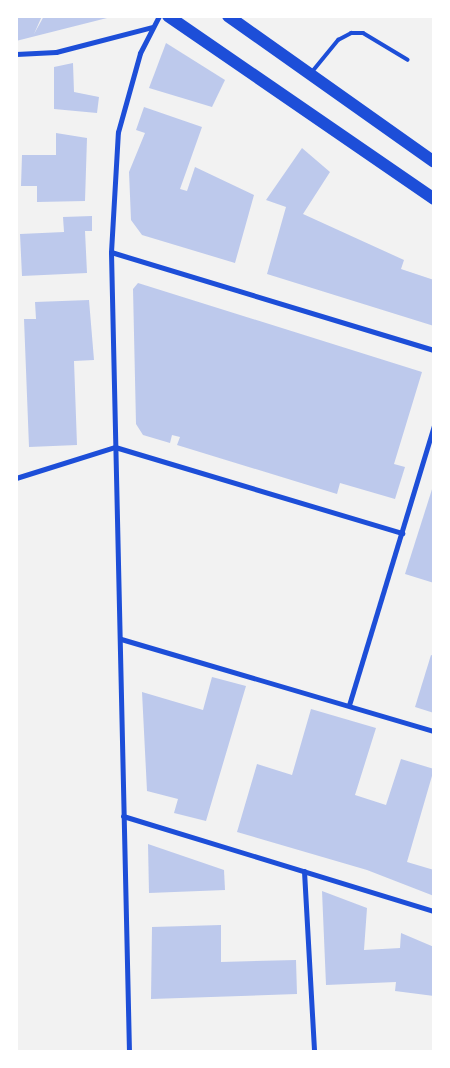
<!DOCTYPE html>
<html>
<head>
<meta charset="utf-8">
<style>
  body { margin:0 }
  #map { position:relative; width:450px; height:1068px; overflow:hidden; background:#f2f2f2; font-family:"Noto Sans",sans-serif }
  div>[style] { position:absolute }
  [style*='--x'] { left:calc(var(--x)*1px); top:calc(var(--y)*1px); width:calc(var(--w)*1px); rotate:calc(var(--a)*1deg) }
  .building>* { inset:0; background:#bdc9ec }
  .service>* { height:4px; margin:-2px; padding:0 2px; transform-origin:2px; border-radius:2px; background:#1d4ed8 }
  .minor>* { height:5px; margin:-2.5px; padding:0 2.5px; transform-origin:2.5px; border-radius:2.5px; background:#1d4ed8 }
  .primary>* { height:12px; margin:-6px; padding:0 6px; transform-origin:6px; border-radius:6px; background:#1d4ed8 }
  span { translate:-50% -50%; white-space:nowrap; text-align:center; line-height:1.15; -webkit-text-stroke:4px #fff; paint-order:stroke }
  .frame { position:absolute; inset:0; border:18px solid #fff; pointer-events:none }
</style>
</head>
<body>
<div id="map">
  <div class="building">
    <div style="clip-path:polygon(16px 16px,42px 16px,34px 34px,44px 16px,111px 17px,16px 41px)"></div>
    <div style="clip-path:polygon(166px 43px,225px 80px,212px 107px,149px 88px)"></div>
    <div style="clip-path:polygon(73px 63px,74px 92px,99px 97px,97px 113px,54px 109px,54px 67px)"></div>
    <div style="clip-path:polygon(144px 107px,202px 127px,180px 189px,187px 191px,195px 167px,254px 195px,235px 263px,142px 235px,131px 220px,129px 172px,145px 133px,136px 130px)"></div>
    <div style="clip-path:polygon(56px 133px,87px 138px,85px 201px,37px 202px,37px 186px,21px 186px,22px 155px,56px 155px)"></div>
    <div style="clip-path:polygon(302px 148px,330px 172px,303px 214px,404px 260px,401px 269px,434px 280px,434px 326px,267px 274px,286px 207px,266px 200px)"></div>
    <div style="clip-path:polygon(92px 216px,92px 231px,85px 231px,87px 273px,22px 276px,20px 234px,64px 232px,63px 217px)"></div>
    <div style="clip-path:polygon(138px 283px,422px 372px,394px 464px,405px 467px,395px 499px,340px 483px,337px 494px,177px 445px,180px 437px,172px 435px,170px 443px,143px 435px,136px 424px,133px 289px)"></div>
    <div style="clip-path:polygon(89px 300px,94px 360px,74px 361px,77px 445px,29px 447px,24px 319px,36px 319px,35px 302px)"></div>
    <div style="clip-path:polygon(434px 483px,434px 583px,405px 574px)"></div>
    <div style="clip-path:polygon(431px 655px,434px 656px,434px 713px,415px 707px)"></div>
    <div style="clip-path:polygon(212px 677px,246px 686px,206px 821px,174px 813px,178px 799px,147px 791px,142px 692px,203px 710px)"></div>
    <div style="clip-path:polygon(311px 709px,376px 728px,355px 795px,386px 805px,401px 759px,434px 769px,407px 862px,434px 870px,434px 896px,367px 870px,237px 832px,257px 764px,292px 775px)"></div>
    <div style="clip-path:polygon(148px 844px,224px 870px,225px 890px,149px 893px)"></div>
    <div style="clip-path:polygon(322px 891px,367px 908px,364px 950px,400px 948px,401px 933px,434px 947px,434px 996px,395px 991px,396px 982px,326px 985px)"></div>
    <div style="clip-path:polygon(221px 925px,221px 962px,296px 960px,297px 994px,151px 999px,152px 927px)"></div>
  </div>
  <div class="service">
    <div style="--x:311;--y:73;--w:43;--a:-50.7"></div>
    <div style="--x:338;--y:40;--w:15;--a:-28"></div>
    <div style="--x:351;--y:33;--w:12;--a:0"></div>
    <div style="--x:363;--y:33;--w:52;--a:31"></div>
  </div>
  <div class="minor">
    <div style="--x:16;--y:54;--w:40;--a:-2.9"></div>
    <div style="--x:56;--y:52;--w:99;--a:-14.6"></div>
    <div style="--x:111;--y:252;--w:338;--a:16.9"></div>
    <div style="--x:16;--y:478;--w:104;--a:-17.4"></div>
    <div style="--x:115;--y:447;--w:300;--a:16.7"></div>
    <div style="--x:121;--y:639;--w:326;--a:16.4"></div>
    <div style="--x:349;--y:705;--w:292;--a:-73.1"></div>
    <div style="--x:123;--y:816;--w:325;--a:17"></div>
    <div style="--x:304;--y:871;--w:181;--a:86.8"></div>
    <div style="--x:129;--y:1052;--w:800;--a:-91.29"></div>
    <div style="--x:111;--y:252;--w:120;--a:-86.7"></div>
    <div style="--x:118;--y:132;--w:82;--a:-74.4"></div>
    <div style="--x:140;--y:53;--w:42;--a:-62.8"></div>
  </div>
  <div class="primary">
    <div style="--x:168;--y:16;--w:323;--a:34.5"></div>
    <div style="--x:228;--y:16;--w:252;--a:35.3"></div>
  </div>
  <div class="frame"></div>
</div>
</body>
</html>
